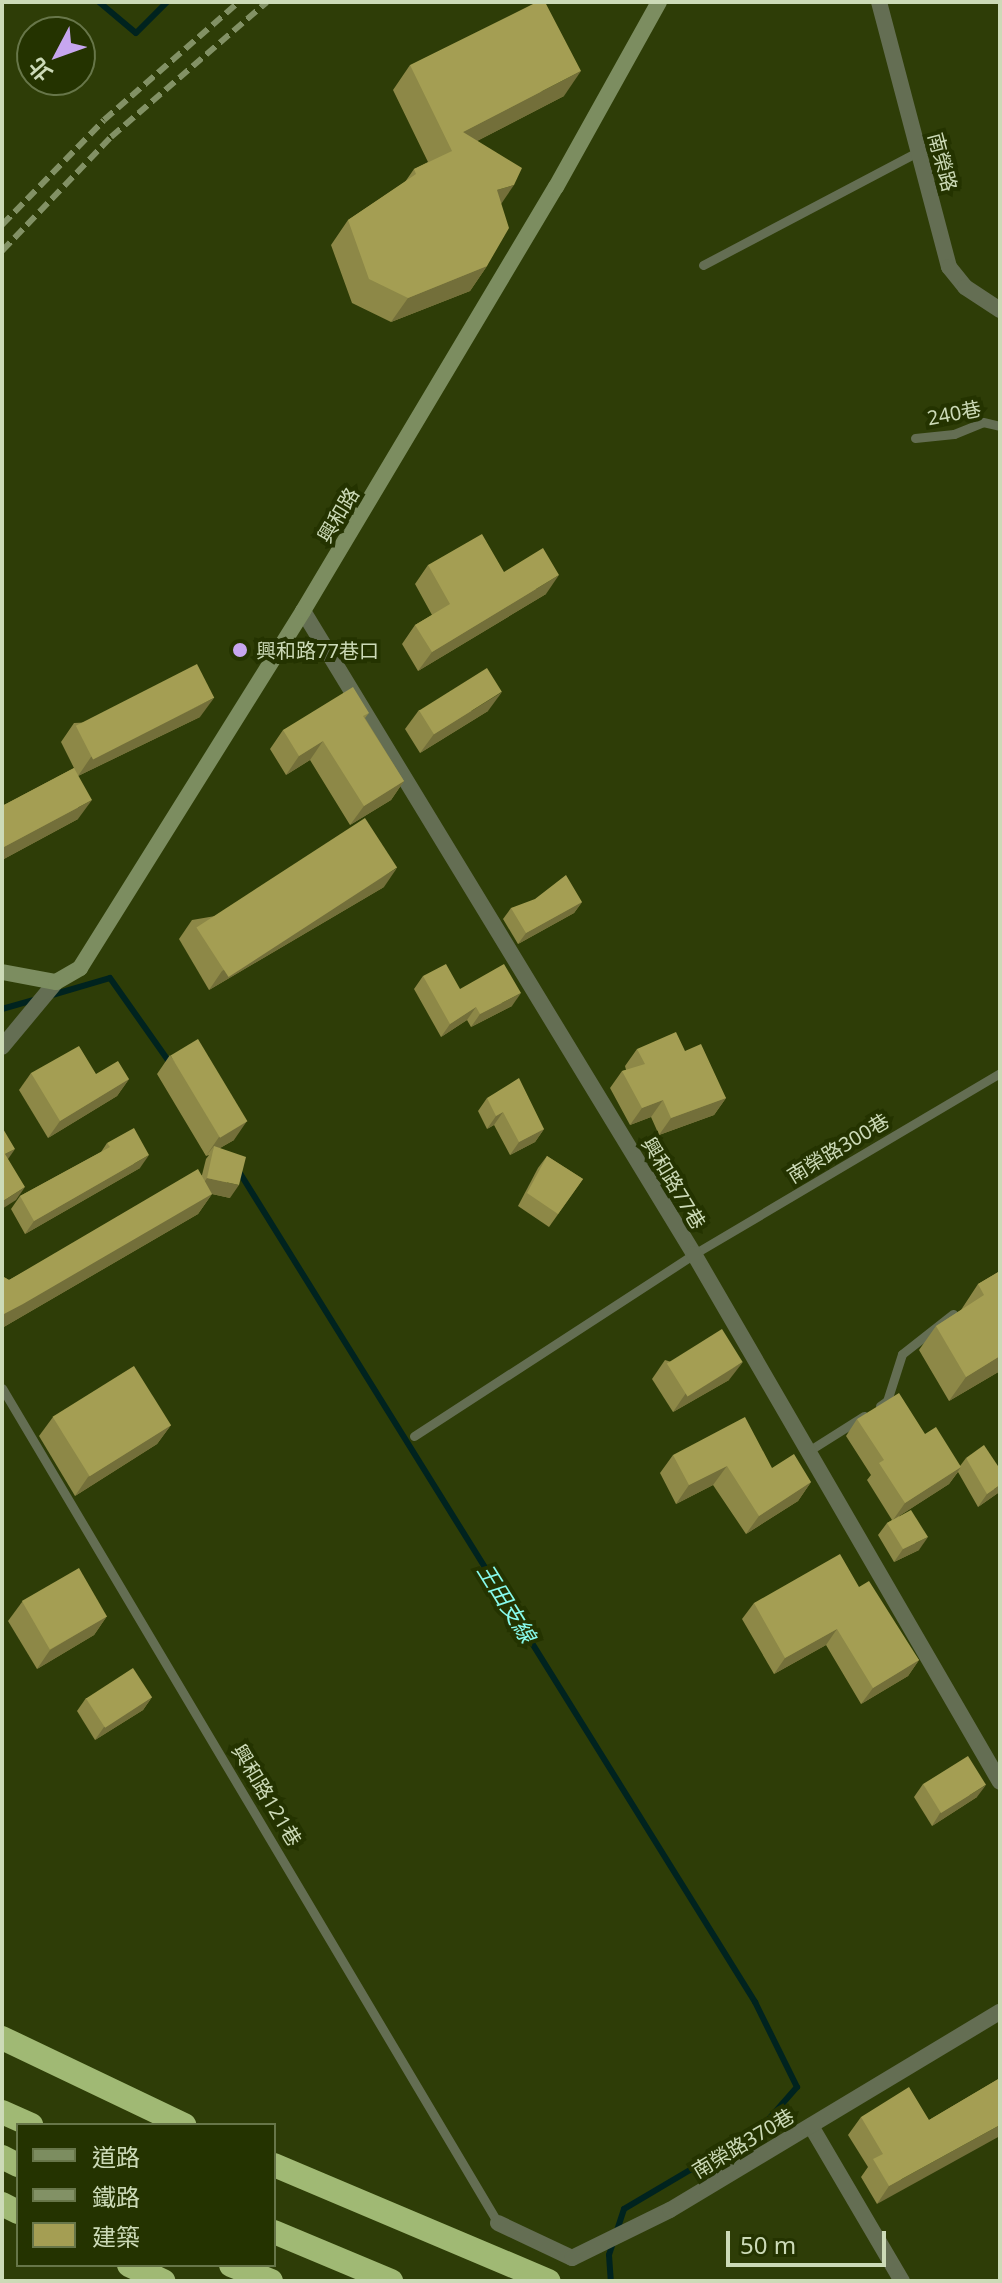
<!DOCTYPE html>
<html>
<head>
<meta charset="utf-8">
<style>
  body { margin:0 }
  #map { position:relative; width:1002px; height:2283px; overflow:hidden; background:#2e3d07; font-family:"Noto Sans","Noto Sans TC",sans-serif }
  div>[style] { position:absolute }
  [style*='--x'] { left:calc(var(--x)*1px); top:calc(var(--y)*1px); width:calc(var(--w)*1px); rotate:calc(var(--a)*1deg) }
  .stream>* { height:6px; margin:-3px; padding:0 3px; transform-origin:3px; border-radius:3px; background:#00231f }
  .lane>* { height:9px; margin:-4.5px; padding:0 4.5px; transform-origin:4.5px; border-radius:4.5px; background:#646e53 }
  .street>* { height:16px; margin:-8px; padding:0 8px; transform-origin:8px; border-radius:8px; background:#646e53 }
  .secondary>* { height:16px; margin:-8px; padding:0 8px; transform-origin:8px; border-radius:8px; background:#7c8d60 }
  .highway>* { height:24px; margin:-12px; padding:0 12px; transform-origin:12px; border-radius:12px; background:#a0b974 }
  .rail>* { height:6px; margin-top:-3px; transform-origin:0; background:repeating-linear-gradient(90deg,#829165 0 12px,transparent 0 18px) }
  .wall>* { inset:0; background:#8d8847 }
  .shaded-wall>* { inset:0; background:#736f3a }
  .building>* { inset:0; background:#a49e53; transform-origin:0 0 }
  .dots>* { width:22px; height:22px; translate:-50% -50%; box-sizing:border-box; border:4px solid #243300; border-radius:50% }
  span { translate:-50% -50%; white-space:nowrap; text-align:center; line-height:1.15; -webkit-text-stroke:8px #243300; paint-order:stroke }
  .street-label { font-size:20px; color:#ccdab7 }
  .poi-label { font-size:20px; color:#ccdab7 }
  .left { translate:0 -50%; text-align:left }
  .water-label { font-size:22px; color:#88fbed; font-style:italic }
  .frame { position:absolute; inset:0; border:4px solid #ccdab7; pointer-events:none }
  .legend { position:absolute; left:16px; top:2123px; width:260px; height:144px; box-sizing:border-box; background:#243300; border:2px solid #677649; margin:0; padding:10px 14px; list-style:none; font-size:24px; color:#ccdab7 }
  .legend li { display:flex; align-items:center; gap:16px; height:40px }
  .legend b { width:40px; border:2px solid #677649 }
  .north { position:absolute; left:16px; top:16px; width:80px; height:80px; box-sizing:border-box; background:#243300; border:2px solid #677649; border-radius:50%; rotate:229deg; font-size:22px; font-weight:700; line-height:32px; text-align:center; color:#ccdab7 }
  .north::after { content:''; display:block; margin:auto; width:28px; height:36px; background:#c7a6ef; clip-path:polygon(50% 0,100% 100%,50% 72%,0 100%) }
  .scale { position:absolute; left:726px; top:2231px; width:160px; height:36px; box-sizing:border-box; border:4px solid #ccdab7; border-top:0; padding-left:10px; font-size:24px; line-height:28px; white-space:nowrap; color:#ccdab7; -webkit-text-stroke:6px #243300; paint-order:stroke }
</style>
</head>
<body>
<div id="map">
  <div class="stream">
    <div style="--x:99;--y:2;--w:48;--a:40"></div>
    <div style="--x:136;--y:33;--w:44;--a:-45"></div>
    <div style="--x:52;--y:995;--w:60;--a:-16.3"></div>
    <div style="--x:110;--y:978;--w:108;--a:54.8"></div>
    <div style="--x:2;--y:1009;--w:36;--a:-16"></div>
    <div style="--x:238;--y:1170;--w:980;--a:58.14"></div>
    <div style="--x:755;--y:2002;--w:95;--a:63.7"></div>
    <div style="--x:797;--y:2087;--w:55;--a:131.3"></div>
    <div style="--x:761;--y:2128;--w:159;--a:149.4"></div>
    <div style="--x:624;--y:2209;--w:48;--a:108.1"></div>
    <div style="--x:609;--y:2255;--w:26;--a:86"></div>
  </div>
  <div class="lane">
    <div style="--x:703;--y:265;--w:244;--a:-27.8"></div>
    <div style="--x:915;--y:438;--w:39;--a:-6"></div>
    <div style="--x:954;--y:434;--w:31;--a:-22"></div>
    <div style="--x:983;--y:422;--w:17;--a:13"></div>
    <div style="--x:2;--y:1388;--w:971;--a:59.29"></div>
    <div style="--x:880;--y:1406;--w:9;--a:-36"></div>
    <div style="--x:887;--y:1401;--w:49;--a:-72.3"></div>
    <div style="--x:902;--y:1354;--w:65;--a:-38.1"></div>
    <div style="--x:414;--y:1436;--w:334;--a:-33"></div>
    <div style="--x:694;--y:1254;--w:356;--a:-30.6"></div>
    <div style="--x:810;--y:1450;--w:64;--a:-32.2"></div>
  </div>
  <div class="street">
    <div style="--x:879;--y:2;--w:274;--a:75.2"></div>
    <div style="--x:949;--y:267;--w:26;--a:51"></div>
    <div style="--x:965;--y:287;--w:42;--a:33.3"></div>
    <div style="--x:303;--y:611;--w:753;--a:58.7"></div>
    <div style="--x:694;--y:1254;--w:610;--a:59.91"></div>
    <div style="--x:2;--y:1047;--w:85;--a:-50.3"></div>
    <div style="--x:811;--y:2126;--w:180;--a:59.6"></div>
    <div style="--x:498;--y:2223;--w:82;--a:25.3"></div>
    <div style="--x:572;--y:2258;--w:109;--a:-26.1"></div>
    <div style="--x:670;--y:2210;--w:385;--a:-31"></div>
  </div>
  <div class="secondary">
    <div style="--x:2;--y:972;--w:55;--a:10.5"></div>
    <div style="--x:56;--y:982;--w:28;--a:-30"></div>
    <div style="--x:80;--y:968;--w:421;--a:-58"></div>
    <div style="--x:303;--y:611;--w:494;--a:-59.2"></div>
    <div style="--x:556;--y:187;--w:212;--a:-60.9"></div>
  </div>
  <div class="highway">
    <div style="--x:2;--y:2038;--w:202;--a:25.5"></div>
    <div style="--x:2;--y:2112;--w:32;--a:24"></div>
    <div style="--x:2;--y:2157;--w:18;--a:27"></div>
    <div style="--x:274;--y:2165;--w:298;--a:22.9"></div>
    <div style="--x:2;--y:2204;--w:18;--a:27"></div>
    <div style="--x:274;--y:2232;--w:127;--a:22.7"></div>
    <div style="--x:129;--y:2265;--w:38;--a:25"></div>
    <div style="--x:231;--y:2265;--w:43;--a:21.8"></div>
  </div>
  <div class="rail">
    <div style="--x:2;--y:225;--w:146;--a:-45.8"></div>
    <div style="--x:104;--y:120;--w:179;--a:-41.2"></div>
    <div style="--x:2;--y:251;--w:158;--a:-46.3"></div>
    <div style="--x:111;--y:137;--w:206;--a:-40.9"></div>
  </div>
  <div class="wall">
    <div style="clip-path:polygon(410px 65px,564px 96px,477px 141px,501px 204px,487px 266px,470px 291px,391px 322px,352px 303px,331px 245px,348px 220px,405px 182px,414px 169px,428px 162px,393px 90px)"></div>
    <div style="clip-path:polygon(428px 565px,504px 572px,546px 594px,418px 671px,402px 644px,415px 625px,432px 615px,415px 584px)"></div>
    <div style="clip-path:polygon(419px 710px,488px 711px,420px 753px,405px 729px)"></div>
    <div style="clip-path:polygon(369px 713px,365px 718px,404px 781px,391px 800px,350px 825px,310px 760px,286px 775px,270px 749px,283px 730px)"></div>
    <div style="clip-path:polygon(200px 717px,78px 776px,78px 819px,2px 860px,2px 806px,74px 768px,61px 742px,74px 723px)"></div>
    <div style="clip-path:polygon(384px 887px,209px 990px,179px 939px,192px 920px)"></div>
    <div style="clip-path:polygon(582px 902px,574px 913px,518px 944px,503px 919px,511px 908px)"></div>
    <div style="clip-path:polygon(423px 976px,460px 989px,512px 1006px,471px 1027px,467px 1020px,441px 1037px,414px 989px)"></div>
    <div style="clip-path:polygon(637px 1049px,685px 1051px,726px 1098px,714px 1115px,659px 1135px,651px 1117px,630px 1125px,610px 1088px,622px 1071px,626px 1070px,625px 1066px)"></div>
    <div style="clip-path:polygon(170px 1055px,234px 1140px,220px 1148px,230px 1198px,212px 1194px,198px 1214px,2px 1328px,2px 1276px,9px 1280px,202px 1175px,206px 1159px,209px 1155px,206px 1156px,157px 1074px)"></div>
    <div style="clip-path:polygon(31px 1073px,96px 1074px,129px 1079px,117px 1096px,48px 1138px,19px 1090px)"></div>
    <div style="clip-path:polygon(487px 1098px,544px 1129px,535px 1142px,510px 1155px,494px 1125px,487px 1129px,478px 1111px)"></div>
    <div style="clip-path:polygon(107px 1143px,140px 1168px,25px 1234px,11px 1209px,20px 1196px,101px 1152px)"></div>
    <div style="clip-path:polygon(547px 1156px,583px 1179px,549px 1227px,518px 1206px,538px 1168px)"></div>
    <div style="clip-path:polygon(1000px 1271px,1000px 1371px,949px 1401px,919px 1350px,936px 1326px,961px 1310px,978px 1284px)"></div>
    <div style="clip-path:polygon(665px 1360px,729px 1380px,673px 1412px,652px 1379px)"></div>
    <div style="clip-path:polygon(53px 1417px,171px 1425px,157px 1444px,75px 1496px,39px 1436px)"></div>
    <div style="clip-path:polygon(857px 1419px,925px 1434px,960px 1466px,966px 1458px,998px 1493px,978px 1507px,958px 1472px,949px 1484px,899px 1516px,919px 1550px,894px 1562px,878px 1535px,887px 1523px,892px 1520px,867px 1480px,871px 1475px,846px 1436px)"></div>
    <div style="clip-path:polygon(673px 1455px,772px 1468px,811px 1482px,798px 1501px,746px 1534px,713px 1485px,676px 1504px,660px 1473px)"></div>
    <div style="clip-path:polygon(859px 1587px,919px 1660px,908px 1676px,861px 1704px,826px 1645px,774px 1674px,742px 1619px,754px 1603px)"></div>
    <div style="clip-path:polygon(22px 1602px,107px 1616px,94px 1635px,37px 1669px,8px 1621px)"></div>
    <div style="clip-path:polygon(152px 1697px,143px 1710px,95px 1740px,77px 1711px,86px 1698px)"></div>
    <div style="clip-path:polygon(923px 1784px,977px 1797px,932px 1826px,914px 1797px)"></div>
    <div style="clip-path:polygon(1000px 2078px,877px 2204px,861px 2177px,868px 2167px,848px 2135px,861px 2117px,929px 2120px)"></div>
  </div>
  <div class="shaded-wall">
    <div style="clip-path:polygon(581px 71px,564px 96px,450px 155px,463px 132px)"></div>
    <div style="clip-path:polygon(514px 185px,497px 210px,497px 190px)"></div>
    <div style="clip-path:polygon(487px 266px,470px 291px,391px 322px,408px 298px)"></div>
    <div style="clip-path:polygon(559px 575px,546px 594px,418px 671px,432px 652px)"></div>
    <div style="clip-path:polygon(502px 692px,488px 711px,420px 753px,434px 734px)"></div>
    <div style="clip-path:polygon(214px 698px,200px 717px,78px 776px,91px 757px)"></div>
    <div style="clip-path:polygon(323px 741px,310px 760px,286px 775px,299px 756px)"></div>
    <div style="clip-path:polygon(404px 781px,391px 800px,350px 825px,364px 806px)"></div>
    <div style="clip-path:polygon(92px 800px,78px 819px,2px 860px,2px 848px)"></div>
    <div style="clip-path:polygon(397px 868px,384px 887px,209px 990px,222px 971px)"></div>
    <div style="clip-path:polygon(582px 902px,574px 913px,518px 944px,526px 933px)"></div>
    <div style="clip-path:polygon(521px 993px,512px 1006px,471px 1027px,480px 1014px)"></div>
    <div style="clip-path:polygon(476px 1007px,467px 1020px,441px 1037px,450px 1024px)"></div>
    <div style="clip-path:polygon(129px 1079px,117px 1096px,48px 1138px,60px 1121px)"></div>
    <div style="clip-path:polygon(726px 1098px,714px 1115px,659px 1135px,671px 1118px)"></div>
    <div style="clip-path:polygon(663px 1100px,651px 1117px,630px 1125px,642px 1108px)"></div>
    <div style="clip-path:polygon(503px 1112px,494px 1125px,487px 1129px,496px 1116px)"></div>
    <div style="clip-path:polygon(247px 1121px,234px 1140px,213px 1152px,214px 1146px,206px 1156px,219px 1137px)"></div>
    <div style="clip-path:polygon(544px 1129px,535px 1142px,510px 1155px,519px 1142px)"></div>
    <div style="clip-path:polygon(15px 1149px,6px 1162px,5px 1154px)"></div>
    <div style="clip-path:polygon(149px 1155px,140px 1168px,25px 1234px,34px 1221px)"></div>
    <div style="clip-path:polygon(207px 1178px,239px 1185px,230px 1198px,212px 1194px,198px 1214px,2px 1328px,2px 1315px,198px 1191px)"></div>
    <div style="clip-path:polygon(25px 1187px,16px 1200px,2px 1209px,3px 1201px)"></div>
    <div style="clip-path:polygon(1000px 1356px,1000px 1371px,949px 1401px,966px 1377px)"></div>
    <div style="clip-path:polygon(743px 1362px,729px 1380px,673px 1412px,686px 1393px)"></div>
    <div style="clip-path:polygon(171px 1425px,157px 1444px,75px 1496px,88px 1477px)"></div>
    <div style="clip-path:polygon(727px 1466px,713px 1485px,676px 1504px,689px 1485px)"></div>
    <div style="clip-path:polygon(961px 1467px,949px 1484px,893px 1520px,905px 1503px)"></div>
    <div style="clip-path:polygon(811px 1482px,798px 1501px,746px 1534px,759px 1516px)"></div>
    <div style="clip-path:polygon(1000px 1485px,1000px 1490px,998px 1493px,978px 1507px,987px 1494px)"></div>
    <div style="clip-path:polygon(928px 1537px,919px 1550px,894px 1562px,903px 1549px)"></div>
    <div style="clip-path:polygon(107px 1616px,94px 1635px,37px 1669px,50px 1650px)"></div>
    <div style="clip-path:polygon(837px 1629px,826px 1645px,774px 1674px,785px 1658px)"></div>
    <div style="clip-path:polygon(919px 1660px,908px 1676px,861px 1704px,873px 1688px)"></div>
    <div style="clip-path:polygon(152px 1697px,143px 1710px,95px 1740px,104px 1727px)"></div>
    <div style="clip-path:polygon(986px 1785px,977px 1797px,932px 1826px,940px 1813px)"></div>
    <div style="clip-path:polygon(1000px 2125px,1000px 2136px,877px 2204px,889px 2186px)"></div>
  </div>
  <div class="building">
    <div style="clip-path:polygon(537px 2px,545px 2px,581px 71px,463px 132px,522px 168px,514px 185px,497px 190px,509px 228px,487px 266px,408px 298px,369px 279px,348px 220px,416px 174px,414px 169px,452px 151px,410px 65px)"></div>
    <div style="clip-path:polygon(482px 534px,504px 572px,543px 548px,559px 575px,432px 652px,415px 625px,450px 604px,428px 565px)"></div>
    <div style="left:197px;top:664px;width:38px;height:136px;rotate:63deg"></div>
    <div style="left:487px;top:668px;width:28px;height:80px;rotate:58deg"></div>
    <div style="clip-path:polygon(353px 687px,369px 713px,363px 716px,404px 781px,364px 806px,323px 741px,299px 756px,283px 730px)"></div>
    <div style="clip-path:polygon(74px 768px,92px 800px,2px 848px,2px 806px)"></div>
    <div style="left:365px;top:818px;width:59px;height:201px;rotate:57deg"></div>
    <div style="clip-path:polygon(566px 875px,582px 902px,526px 933px,511px 908px,535px 899px)"></div>
    <div style="clip-path:polygon(446px 964px,460px 989px,504px 964px,521px 993px,480px 1014px,476px 1007px,450px 1024px,423px 976px)"></div>
    <div style="clip-path:polygon(676px 1032px,685px 1051px,701px 1044px,726px 1098px,671px 1118px,663px 1100px,642px 1108px,622px 1071px,645px 1064px,637px 1049px)"></div>
    <div style="left:198px;top:1039px;width:96px;height:32px;rotate:59deg"></div>
    <div style="clip-path:polygon(79px 1046px,96px 1074px,118px 1061px,129px 1079px,60px 1121px,31px 1073px)"></div>
    <div style="clip-path:polygon(519px 1078px,544px 1129px,519px 1142px,503px 1112px,496px 1116px,487px 1098px)"></div>
    <div style="clip-path:polygon(2px 1127px,15px 1149px,5px 1154px,25px 1187px,3px 1201px,2px 1200px)"></div>
    <div style="clip-path:polygon(134px 1128px,149px 1155px,34px 1221px,20px 1196px,110px 1147px,107px 1143px)"></div>
    <div style="clip-path:polygon(214px 1146px,246px 1157px,239px 1185px,207px 1178px)"></div>
    <div style="clip-path:polygon(547px 1156px,583px 1179px,558px 1214px,527px 1193px)"></div>
    <div style="clip-path:polygon(198px 1169px,212px 1194px,23px 1304px,2px 1315px,2px 1276px,9px 1280px)"></div>
    <div style="clip-path:polygon(1000px 1271px,1000px 1356px,966px 1377px,936px 1326px,984px 1295px,978px 1284px)"></div>
    <div style="left:722px;top:1329px;width:39px;height:65px;rotate:58deg"></div>
    <div style="left:134px;top:1366px;width:70px;height:96px;rotate:58deg"></div>
    <div style="clip-path:polygon(899px 1393px,925px 1434px,936px 1427px,961px 1467px,905px 1503px,879px 1463px,884px 1460px,857px 1419px)"></div>
    <div style="clip-path:polygon(745px 1417px,772px 1468px,794px 1454px,811px 1482px,759px 1516px,727px 1466px,689px 1485px,673px 1455px)"></div>
    <div style="clip-path:polygon(984px 1445px,1000px 1469px,1000px 1485px,987px 1494px,966px 1458px)"></div>
    <div style="clip-path:polygon(911px 1510px,928px 1537px,903px 1549px,887px 1523px)"></div>
    <div style="clip-path:polygon(840px 1554px,859px 1587px,869px 1581px,919px 1660px,873px 1688px,837px 1629px,785px 1658px,754px 1603px)"></div>
    <div style="left:79px;top:1568px;width:56px;height:66px;rotate:60deg"></div>
    <div style="left:133px;top:1668px;width:35px;height:56px;rotate:57deg"></div>
    <div style="left:968px;top:1756px;width:34px;height:53px;rotate:58deg"></div>
    <div style="clip-path:polygon(1000px 2078px,1000px 2125px,889px 2186px,873px 2159px,883px 2154px,861px 2117px,909px 2087px,929px 2120px)"></div>
  </div>
  <div class="dots">
    <div style="left:240px;top:650px;background:#c7a6ef"></div>
  </div>
  <div class="street-label">
    <span style="left:943px;top:162px;rotate:75deg">南榮路</span>
    <span style="left:954px;top:413px;rotate:-11deg">240巷</span>
    <span style="left:338px;top:515px;rotate:-59deg">興和路</span>
    <span style="left:838px;top:1148px;rotate:-31deg">南榮路300巷</span>
    <span style="left:674px;top:1183px;rotate:59deg">興和路77巷</span>
    <span style="left:267px;top:1795px;rotate:59deg">興和路121巷</span>
    <span style="left:743px;top:2143px;rotate:-31deg">南榮路370巷</span>
  </div>
  <div class="poi-label">
    <span class="left" style="left:256px;top:650px">興和路77巷口</span>
  </div>
  <div class="water-label">
    <span style="left:507px;top:1603px;rotate:58deg">王田支線</span>
  </div>
  <div class="frame"></div>
  <ul class="legend">
  <li><b style="height:10px;background:#7c8d60"></b>道路</li>
  <li><b style="height:10px;background:#829165"></b>鐵路</li>
  <li><b style="height:22px;background:#a49e53"></b>建築</li>
  </ul>
  <div class="north">北</div>
  <div class="scale">50 m</div>
</div>
</body>
</html>
